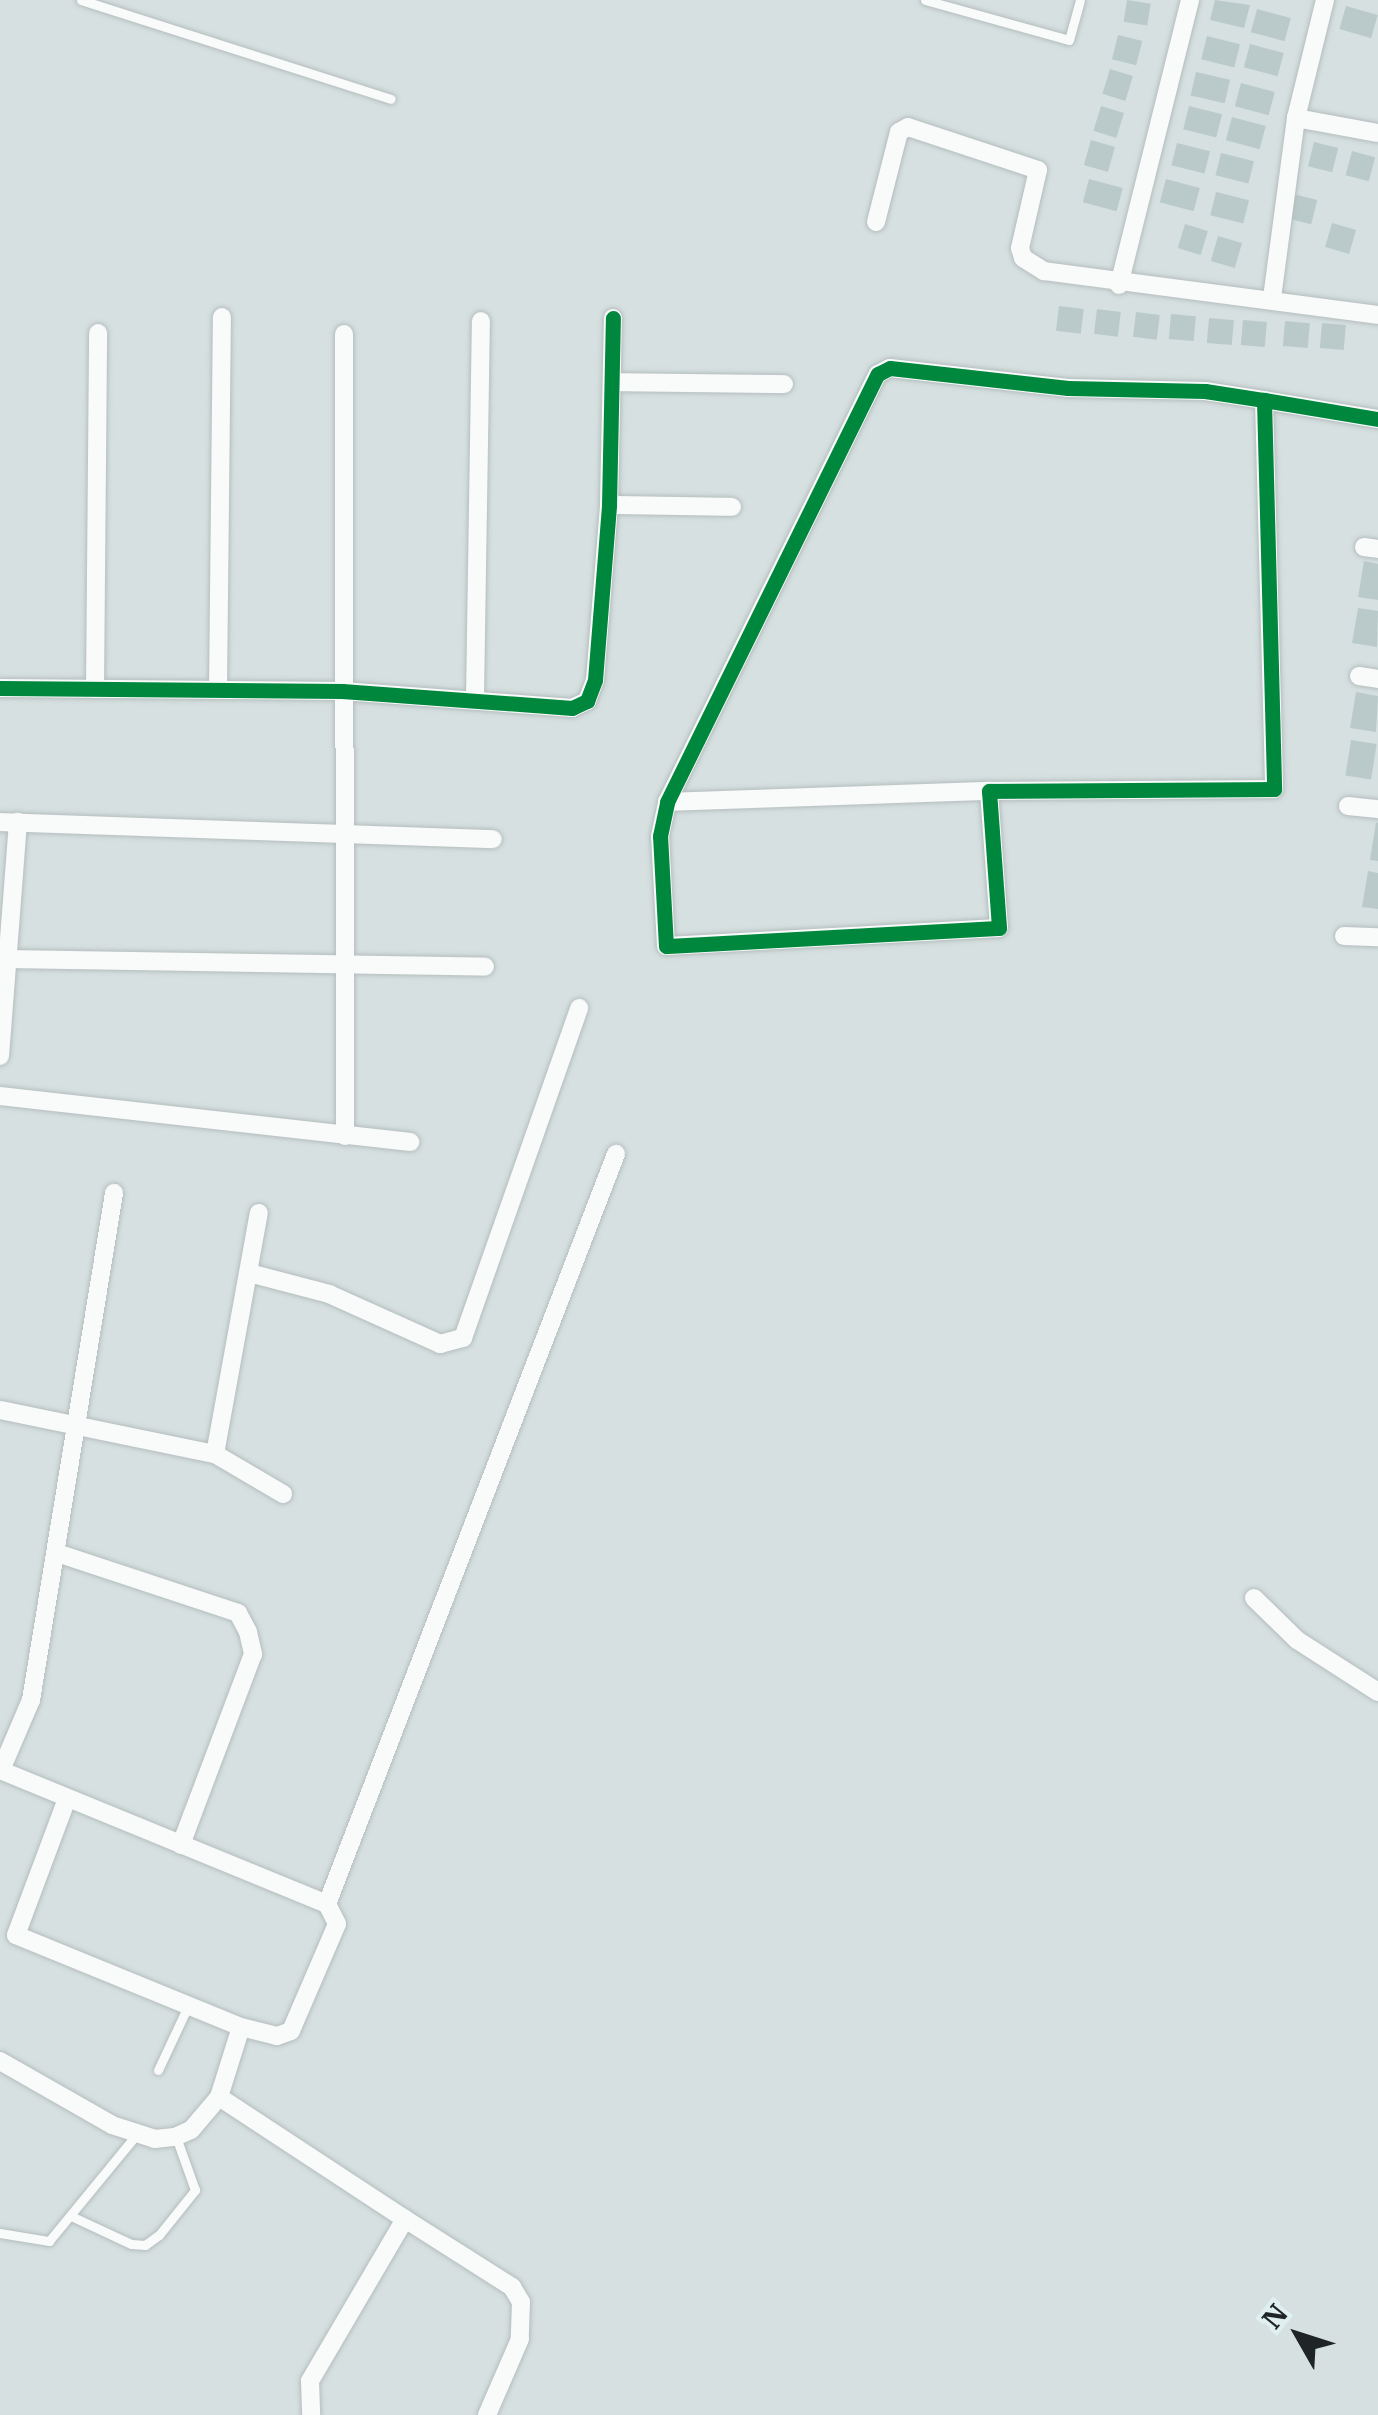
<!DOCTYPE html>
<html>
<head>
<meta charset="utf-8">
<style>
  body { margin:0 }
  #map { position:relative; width:1378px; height:2415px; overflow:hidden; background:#d6e0e0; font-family:"IBM Plex Serif",serif }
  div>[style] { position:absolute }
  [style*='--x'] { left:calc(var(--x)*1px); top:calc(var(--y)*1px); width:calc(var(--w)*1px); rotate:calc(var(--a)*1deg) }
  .building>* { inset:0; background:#bacaca; transform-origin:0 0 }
  .roads { filter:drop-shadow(0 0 2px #b5bdbd) drop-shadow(0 0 2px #b5bdbd) }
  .lane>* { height:9px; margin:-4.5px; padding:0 4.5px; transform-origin:4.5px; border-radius:4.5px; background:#f9fafa }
  .street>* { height:18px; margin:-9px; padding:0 9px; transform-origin:9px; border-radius:9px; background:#f9fafa }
  .cycleway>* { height:15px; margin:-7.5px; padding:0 7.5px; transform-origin:7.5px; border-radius:7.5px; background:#00873e }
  span { translate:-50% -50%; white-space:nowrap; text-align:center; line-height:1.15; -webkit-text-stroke:8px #e0f0f1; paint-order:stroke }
  .north { position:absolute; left:1248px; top:2285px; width:100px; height:100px; -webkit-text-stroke:8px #e0f0f1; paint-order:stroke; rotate:309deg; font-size:28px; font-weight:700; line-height:40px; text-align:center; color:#1f2526 }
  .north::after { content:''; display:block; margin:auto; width:35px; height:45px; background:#1f2526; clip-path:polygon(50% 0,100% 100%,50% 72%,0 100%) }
</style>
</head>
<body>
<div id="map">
  <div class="building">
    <div style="left:1127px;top:0;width:24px;height:22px;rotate:9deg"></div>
    <div style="clip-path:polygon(1215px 0,1250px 5px,1244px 28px,1210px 20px)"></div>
    <div style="left:1346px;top:6px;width:33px;height:24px;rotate:16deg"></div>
    <div style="left:1257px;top:9px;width:35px;height:24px;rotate:15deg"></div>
    <div style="left:1118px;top:35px;width:25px;height:25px;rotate:14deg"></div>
    <div style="left:1207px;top:36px;width:34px;height:24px;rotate:14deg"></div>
    <div style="left:1250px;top:44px;width:35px;height:24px;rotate:15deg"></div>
    <div style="left:1110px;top:69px;width:24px;height:26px;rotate:17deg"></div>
    <div style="left:1196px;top:72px;width:35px;height:24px;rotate:13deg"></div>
    <div style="left:1241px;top:83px;width:35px;height:24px;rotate:15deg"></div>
    <div style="left:1101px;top:106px;width:24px;height:26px;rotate:17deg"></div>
    <div style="left:1189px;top:106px;width:34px;height:24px;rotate:14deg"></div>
    <div style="left:1232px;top:117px;width:35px;height:24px;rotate:15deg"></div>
    <div style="left:1091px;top:140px;width:25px;height:26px;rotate:16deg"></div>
    <div style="left:1314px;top:142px;width:25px;height:25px;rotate:14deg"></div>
    <div style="left:1177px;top:143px;width:34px;height:23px;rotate:14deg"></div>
    <div style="left:1352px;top:151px;width:24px;height:25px;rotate:15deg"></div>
    <div style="left:1221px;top:153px;width:34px;height:23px;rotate:14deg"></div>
    <div style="left:1089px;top:179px;width:35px;height:24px;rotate:15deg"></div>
    <div style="left:1166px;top:179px;width:35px;height:24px;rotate:15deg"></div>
    <div style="left:1216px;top:192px;width:34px;height:24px;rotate:14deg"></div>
    <div style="left:1293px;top:194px;width:25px;height:25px;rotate:14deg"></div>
    <div style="left:1332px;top:223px;width:25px;height:25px;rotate:16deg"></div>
    <div style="left:1185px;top:224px;width:24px;height:25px;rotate:17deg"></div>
    <div style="left:1218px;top:236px;width:25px;height:26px;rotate:16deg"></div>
    <div style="left:1059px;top:306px;width:25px;height:25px;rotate:7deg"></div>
    <div style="left:1097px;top:309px;width:24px;height:25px;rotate:7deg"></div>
    <div style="left:1136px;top:312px;width:24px;height:25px;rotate:7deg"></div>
    <div style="left:1171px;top:314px;width:25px;height:25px;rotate:5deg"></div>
    <div style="left:1209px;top:318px;width:25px;height:25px;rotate:5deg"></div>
    <div style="left:1243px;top:320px;width:24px;height:25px;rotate:5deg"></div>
    <div style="left:1285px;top:321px;width:25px;height:25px;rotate:5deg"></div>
    <div style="left:1322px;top:323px;width:24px;height:25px;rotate:5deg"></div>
    <div style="clip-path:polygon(1364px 561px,1378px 564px,1378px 600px,1358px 597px)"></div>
    <div style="clip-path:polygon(1358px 608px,1378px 611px,1377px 647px,1352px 643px)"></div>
    <div style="clip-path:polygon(1356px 692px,1378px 696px,1376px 732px,1350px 728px)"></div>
    <div style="left:1351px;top:740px;width:26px;height:36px;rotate:9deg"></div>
    <div style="clip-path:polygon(1376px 822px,1378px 823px,1378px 861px,1370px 860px)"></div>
    <div style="clip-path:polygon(1368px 871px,1378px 873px,1378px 909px,1362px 907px)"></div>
  </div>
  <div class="roads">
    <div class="lane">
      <div style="--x:81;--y:0;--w:325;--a:17.7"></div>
      <div style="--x:925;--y:0;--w:149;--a:15.5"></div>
      <div style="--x:1069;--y:40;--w:41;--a:-74.6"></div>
      <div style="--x:158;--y:2070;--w:71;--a:-64.9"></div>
      <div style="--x:71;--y:2216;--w:66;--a:25"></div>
      <div style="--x:131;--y:2244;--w:14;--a:4"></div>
      <div style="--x:145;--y:2245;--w:17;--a:-36"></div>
      <div style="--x:159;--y:2235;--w:58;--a:-51.3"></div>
      <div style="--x:195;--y:2190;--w:56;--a:-109.7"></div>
      <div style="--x:0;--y:2233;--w:50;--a:9.3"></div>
      <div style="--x:49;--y:2241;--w:137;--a:-50.6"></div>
    </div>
    <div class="street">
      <div style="--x:1296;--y:118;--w:83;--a:10.4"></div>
      <div style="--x:876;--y:222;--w:93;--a:-75.7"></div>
      <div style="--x:899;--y:132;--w:10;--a:-29"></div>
      <div style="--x:908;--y:127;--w:137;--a:18.3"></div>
      <div style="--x:1038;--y:170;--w:80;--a:103"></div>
      <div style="--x:1020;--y:248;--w:10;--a:73"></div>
      <div style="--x:1023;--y:258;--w:25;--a:32"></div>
      <div style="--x:1044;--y:271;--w:337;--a:7.5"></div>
      <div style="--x:1119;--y:285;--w:294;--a:-76"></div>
      <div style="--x:1272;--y:298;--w:182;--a:-82.4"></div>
      <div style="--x:1296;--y:118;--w:122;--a:-76.2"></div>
      <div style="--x:344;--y:334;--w:802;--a:89.93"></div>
      <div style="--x:612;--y:382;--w:172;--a:0.7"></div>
      <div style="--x:1264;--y:400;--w:389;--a:88.5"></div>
      <div style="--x:1274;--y:789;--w:285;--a:179.6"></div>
      <div style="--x:989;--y:791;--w:137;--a:85.8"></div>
      <div style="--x:999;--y:928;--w:333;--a:176.9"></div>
      <div style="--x:666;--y:946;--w:110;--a:-93.1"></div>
      <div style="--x:660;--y:836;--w:35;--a:-78"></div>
      <div style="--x:667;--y:802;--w:477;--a:-63.8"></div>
      <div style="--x:878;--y:374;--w:13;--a:-27"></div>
      <div style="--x:890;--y:368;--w:179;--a:6.4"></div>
      <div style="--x:1068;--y:388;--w:137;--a:1.3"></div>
      <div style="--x:1205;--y:391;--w:60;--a:8.7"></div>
      <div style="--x:1264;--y:400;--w:116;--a:9.5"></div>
      <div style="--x:609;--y:505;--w:123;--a:0.9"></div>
      <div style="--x:1364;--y:547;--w:14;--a:8"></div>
      <div style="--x:1359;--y:676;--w:19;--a:9"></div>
      <div style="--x:0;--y:688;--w:342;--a:0.5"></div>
      <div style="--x:342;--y:691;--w:231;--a:4.2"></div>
      <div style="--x:572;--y:708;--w:17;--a:-25"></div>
      <div style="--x:587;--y:701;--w:22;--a:-69"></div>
      <div style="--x:595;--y:680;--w:176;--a:-85.4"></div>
      <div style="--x:609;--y:505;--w:187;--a:-88.8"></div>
      <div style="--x:95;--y:689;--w:356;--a:-89.5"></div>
      <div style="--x:218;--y:690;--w:373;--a:-89.4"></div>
      <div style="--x:475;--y:697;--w:376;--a:-89.1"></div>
      <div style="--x:667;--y:802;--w:322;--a:-2"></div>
      <div style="--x:1348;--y:806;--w:30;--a:6"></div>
      <div style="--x:0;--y:822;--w:493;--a:2"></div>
      <div style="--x:1344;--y:936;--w:34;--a:2"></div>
      <div style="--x:0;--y:959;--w:485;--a:0.9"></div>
      <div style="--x:0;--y:1056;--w:235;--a:-85.6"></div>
      <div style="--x:0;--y:1096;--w:413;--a:6.4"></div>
      <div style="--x:253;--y:1274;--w:79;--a:14.7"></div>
      <div style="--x:329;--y:1294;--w:122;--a:24.2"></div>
      <div style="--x:440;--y:1344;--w:24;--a:-15"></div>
      <div style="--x:463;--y:1338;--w:350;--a:-70.6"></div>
      <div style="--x:0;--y:1410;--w:219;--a:11.6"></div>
      <div style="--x:215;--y:1454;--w:79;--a:30.5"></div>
      <div style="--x:215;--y:1454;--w:245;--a:-79.7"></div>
      <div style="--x:57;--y:1553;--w:191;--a:18.3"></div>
      <div style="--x:238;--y:1613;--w:21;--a:62"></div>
      <div style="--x:248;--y:1632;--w:23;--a:77"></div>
      <div style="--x:253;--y:1654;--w:204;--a:110.7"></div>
      <div style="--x:1254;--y:1598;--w:60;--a:44.3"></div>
      <div style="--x:1297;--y:1640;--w:96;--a:32.7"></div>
      <div style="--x:0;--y:1770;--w:353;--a:22.3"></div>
      <div style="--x:327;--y:1904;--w:22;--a:63"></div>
      <div style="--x:337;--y:1924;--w:116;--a:113.3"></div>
      <div style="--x:291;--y:2031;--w:15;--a:160"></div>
      <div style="--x:277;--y:2036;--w:37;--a:-166"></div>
      <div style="--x:241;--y:2027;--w:243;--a:-157.8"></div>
      <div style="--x:16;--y:1935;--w:143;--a:-69.5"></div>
      <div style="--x:1;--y:1770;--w:76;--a:-66.8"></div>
      <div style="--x:31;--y:1700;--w:514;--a:-80.7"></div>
      <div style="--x:327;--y:1904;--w:804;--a:-68.93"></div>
      <div style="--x:0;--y:2061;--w:129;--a:29.7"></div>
      <div style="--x:112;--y:2125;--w:45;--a:18"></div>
      <div style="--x:155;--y:2139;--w:20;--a:-6"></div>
      <div style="--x:175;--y:2137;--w:17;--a:-24"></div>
      <div style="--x:191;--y:2130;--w:43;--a:-49.7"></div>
      <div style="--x:219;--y:2097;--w:73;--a:-72.6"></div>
      <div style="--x:219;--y:2097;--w:222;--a:33.3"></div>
      <div style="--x:405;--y:2219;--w:188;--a:120.4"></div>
      <div style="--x:310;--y:2381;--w:34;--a:88"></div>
      <div style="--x:405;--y:2219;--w:127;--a:32.4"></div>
      <div style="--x:512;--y:2287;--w:17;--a:59"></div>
      <div style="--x:521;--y:2302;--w:37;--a:92"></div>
      <div style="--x:520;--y:2339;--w:83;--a:113.5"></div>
    </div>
  </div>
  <div class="cycleway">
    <div style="--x:1264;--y:400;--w:389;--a:88.5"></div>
    <div style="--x:1274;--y:789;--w:285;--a:179.6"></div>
    <div style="--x:989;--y:791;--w:137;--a:85.8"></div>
    <div style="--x:999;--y:928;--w:333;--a:176.9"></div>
    <div style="--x:666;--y:946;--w:110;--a:-93.1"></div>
    <div style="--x:660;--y:836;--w:35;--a:-78"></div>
    <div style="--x:667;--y:802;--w:477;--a:-63.8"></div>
    <div style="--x:878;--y:374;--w:13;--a:-27"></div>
    <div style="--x:890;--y:368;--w:179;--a:6.4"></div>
    <div style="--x:1068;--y:388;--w:137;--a:1.3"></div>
    <div style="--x:1205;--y:391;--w:60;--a:8.7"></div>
    <div style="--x:1264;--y:400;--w:116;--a:9.5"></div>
    <div style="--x:0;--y:688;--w:342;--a:0.5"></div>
    <div style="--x:342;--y:691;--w:231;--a:4.2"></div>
    <div style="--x:572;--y:708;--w:17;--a:-25"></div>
    <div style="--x:587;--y:701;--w:22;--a:-69"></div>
    <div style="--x:595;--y:680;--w:176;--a:-85.4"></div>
    <div style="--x:609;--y:505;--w:187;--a:-88.8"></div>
  </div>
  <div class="north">N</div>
</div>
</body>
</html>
